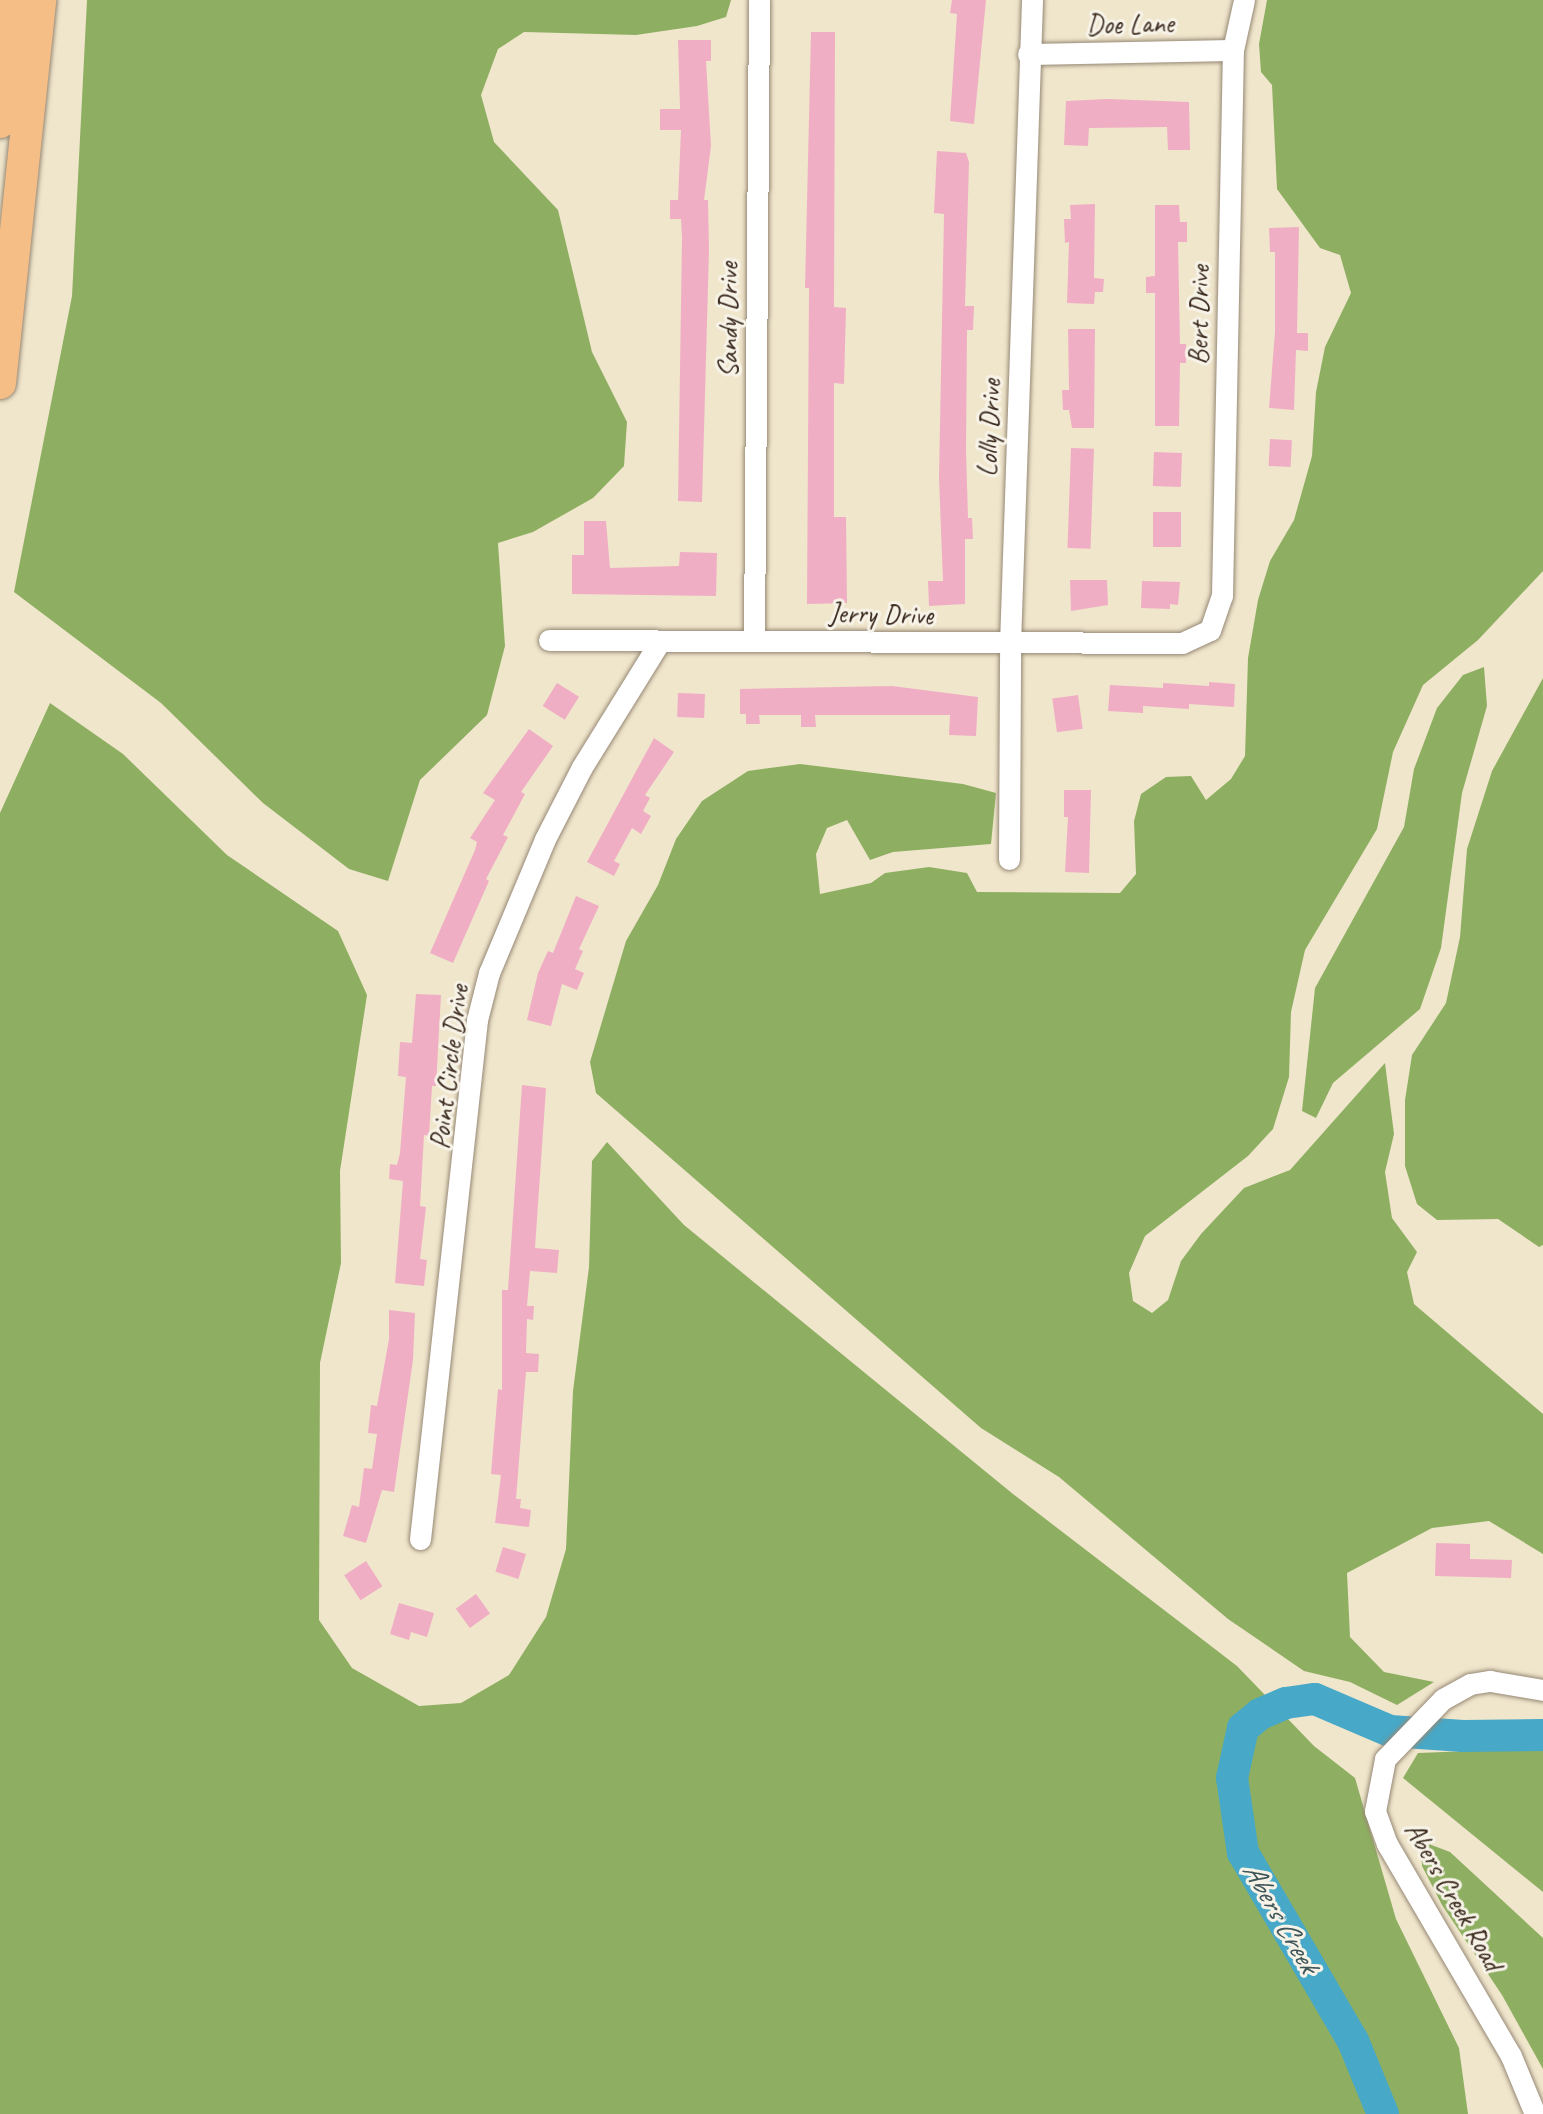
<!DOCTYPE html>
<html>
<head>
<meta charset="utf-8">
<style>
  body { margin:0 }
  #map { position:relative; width:1543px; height:2114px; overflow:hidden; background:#f0e6cc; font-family:Caveat,sans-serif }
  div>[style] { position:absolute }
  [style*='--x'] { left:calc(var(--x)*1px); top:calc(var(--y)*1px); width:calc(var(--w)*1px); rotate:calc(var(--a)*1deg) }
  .forest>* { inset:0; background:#8eaf62 }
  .river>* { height:32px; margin:-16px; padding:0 16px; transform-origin:16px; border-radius:16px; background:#47a8c7 }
  .building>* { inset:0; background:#f0aec4; transform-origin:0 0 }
  .roads { filter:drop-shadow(0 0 2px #968875) drop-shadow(0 0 2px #968875) }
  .minor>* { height:21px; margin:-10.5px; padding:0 10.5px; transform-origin:10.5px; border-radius:10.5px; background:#fff }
  .highway>* { height:32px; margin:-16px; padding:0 16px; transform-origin:16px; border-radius:16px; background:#f6be87 }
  span { translate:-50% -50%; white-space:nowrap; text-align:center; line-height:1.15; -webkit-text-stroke:6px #f7f3e8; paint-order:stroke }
  .street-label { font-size:28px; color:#3b2a1e }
  .water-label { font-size:30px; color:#3f5659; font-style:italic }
</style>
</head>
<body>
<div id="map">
  <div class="forest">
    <div style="clip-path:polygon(87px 0,731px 0,726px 17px,697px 26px,636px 35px,524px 32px,498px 49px,481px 95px,494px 142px,558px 210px,592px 352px,627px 422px,624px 466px,593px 498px,533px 532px,498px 543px,505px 646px,487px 715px,420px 780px,388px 881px,349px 869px,263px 803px,161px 703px,14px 592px,72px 296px)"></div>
    <div style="clip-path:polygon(1267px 0,1543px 0,1543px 571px,1478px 640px,1423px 685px,1393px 752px,1377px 829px,1305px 950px,1291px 1012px,1289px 1077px,1273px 1129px,1248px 1156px,1145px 1236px,1129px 1273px,1133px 1301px,1152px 1313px,1168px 1300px,1181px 1261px,1201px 1234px,1244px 1188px,1290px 1170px,1385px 1063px,1394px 1134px,1385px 1172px,1392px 1218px,1417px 1252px,1407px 1272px,1414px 1304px,1543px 1414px,1543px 1554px,1489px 1521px,1432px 1528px,1347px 1573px,1350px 1637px,1384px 1672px,1434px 1682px,1397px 1705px,1350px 1682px,1304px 1671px,1228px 1619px,1059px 1477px,981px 1428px,596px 1093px,590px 1062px,626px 941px,658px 885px,676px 839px,702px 801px,748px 771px,800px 764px,963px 784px,996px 793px,991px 844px,893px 852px,870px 860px,847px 820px,827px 828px,816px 854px,820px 894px,871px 883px,885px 873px,929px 867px,967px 873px,977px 892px,1120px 893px,1136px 874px,1134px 821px,1141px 794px,1166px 777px,1191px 776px,1206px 800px,1231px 779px,1245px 756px,1248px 658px,1258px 600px,1270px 561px,1294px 520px,1312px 456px,1316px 392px,1325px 347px,1351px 293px,1340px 255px,1320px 248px,1277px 189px,1272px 85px,1261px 72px,1259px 44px)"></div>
    <div style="clip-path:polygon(1484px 667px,1487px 706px,1462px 793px,1441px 948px,1420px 1009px,1333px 1083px,1316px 1118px,1302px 1111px,1315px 988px,1404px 827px,1414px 769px,1437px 708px,1463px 675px)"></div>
    <div style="clip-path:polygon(1543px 678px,1543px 1245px,1539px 1247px,1498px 1219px,1437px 1220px,1417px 1204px,1405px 1166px,1405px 1100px,1412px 1055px,1446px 1003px,1460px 937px,1467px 849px,1492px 771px)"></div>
    <div style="clip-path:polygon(50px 703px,123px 754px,227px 855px,338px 931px,367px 995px,340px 1171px,341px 1263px,320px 1363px,319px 1620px,352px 1668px,419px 1706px,461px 1703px,509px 1675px,546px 1617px,566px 1549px,573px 1391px,589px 1267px,592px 1161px,607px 1142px,684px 1225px,1013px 1494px,1237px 1666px,1314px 1746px,1355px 1778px,1396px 1919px,1459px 2048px,1468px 2114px,0 2114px,0 813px)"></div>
    <div style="clip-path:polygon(1543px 1748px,1543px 1892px,1403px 1778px,1418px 1753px)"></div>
    <div style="clip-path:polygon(1421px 1841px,1450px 1852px,1543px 1938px,1543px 2069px,1502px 1995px,1442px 1905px,1422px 1866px)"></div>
  </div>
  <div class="river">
    <div style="--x:1383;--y:2114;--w:79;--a:-112.3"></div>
    <div style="--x:1353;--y:2041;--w:218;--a:-120.3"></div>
    <div style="--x:1243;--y:1853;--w:76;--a:-98.3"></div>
    <div style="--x:1232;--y:1778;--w:51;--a:-77.6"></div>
    <div style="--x:1243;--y:1728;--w:22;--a:-39"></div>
    <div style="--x:1260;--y:1714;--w:28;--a:-23"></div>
    <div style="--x:1286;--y:1703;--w:29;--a:-8"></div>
    <div style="--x:1315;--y:1699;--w:82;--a:23.1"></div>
    <div style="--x:1390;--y:1731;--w:73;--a:3.9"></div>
    <div style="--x:1463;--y:1736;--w:80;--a:-0.7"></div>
  </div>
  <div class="building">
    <div style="clip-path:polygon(952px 0,986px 0,974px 124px,950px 121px,957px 14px,950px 13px)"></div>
    <div style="clip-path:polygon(811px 32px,835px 32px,834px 307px,846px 308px,844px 384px,834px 383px,834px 517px,846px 517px,847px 603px,807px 604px,809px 288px,805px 288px)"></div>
    <div style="clip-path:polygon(678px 40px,711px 40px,711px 61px,706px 61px,711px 146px,704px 200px,708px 200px,709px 250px,702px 502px,678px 501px,682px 237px,681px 219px,670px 219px,670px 200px,678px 200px,681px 130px,660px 130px,660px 109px,680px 109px)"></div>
    <div style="clip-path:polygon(1108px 99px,1189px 102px,1190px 150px,1168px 150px,1167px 127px,1089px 128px,1088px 146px,1064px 145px,1066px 101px)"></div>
    <div style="clip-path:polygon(937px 151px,966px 153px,969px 162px,965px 306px,974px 306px,973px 330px,967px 330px,966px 450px,968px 518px,972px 518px,973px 539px,965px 539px,965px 604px,929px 606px,928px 581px,943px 581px,939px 478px,944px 214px,934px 213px)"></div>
    <div style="clip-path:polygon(1095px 204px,1094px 278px,1104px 279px,1103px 292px,1095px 292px,1094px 304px,1067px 303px,1069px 242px,1065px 243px,1064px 219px,1071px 219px,1070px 205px)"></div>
    <div style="clip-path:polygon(1155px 205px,1179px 205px,1180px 222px,1187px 222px,1187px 242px,1178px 242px,1180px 344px,1186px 344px,1186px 363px,1180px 363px,1179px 426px,1155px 426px,1155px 293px,1146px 293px,1146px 277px,1155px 276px)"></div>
    <div style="clip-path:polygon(1299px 227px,1297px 333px,1308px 333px,1308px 351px,1296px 350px,1294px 410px,1269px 408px,1275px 332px,1275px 252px,1270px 252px,1269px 228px)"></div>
    <div style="clip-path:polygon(1068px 329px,1095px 329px,1094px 428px,1072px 428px,1069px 410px,1063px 410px,1062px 390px,1069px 390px)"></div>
    <div style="left:1270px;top:439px;width:22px;height:27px;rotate:3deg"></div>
    <div style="left:1071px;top:448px;width:23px;height:100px;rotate:2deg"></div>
    <div style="left:1154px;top:452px;width:28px;height:34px;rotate:2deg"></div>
    <div style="left:1153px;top:512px;width:28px;height:35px"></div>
    <div style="clip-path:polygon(584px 521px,606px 521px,610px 568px,679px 566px,680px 552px,717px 553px,716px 596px,572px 594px,572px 555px,584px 555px)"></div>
    <div style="clip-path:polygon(1070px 580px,1107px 580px,1108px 605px,1071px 611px)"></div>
    <div style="clip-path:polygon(1142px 581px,1180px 582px,1178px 605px,1170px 604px,1170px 609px,1141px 608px)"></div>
    <div style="clip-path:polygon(1209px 682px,1235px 684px,1234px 707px,1189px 704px,1189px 709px,1143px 706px,1143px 713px,1108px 711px,1110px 685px,1163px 688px,1163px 683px,1209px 686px)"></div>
    <div style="left:557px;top:683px;width:26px;height:27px;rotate:32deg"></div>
    <div style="clip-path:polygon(892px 686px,978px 697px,976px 736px,949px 735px,950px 715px,815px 715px,816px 727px,801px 727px,801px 715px,759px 715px,760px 724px,746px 724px,746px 714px,740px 714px,740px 689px)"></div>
    <div style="left:678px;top:693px;width:27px;height:24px;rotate:2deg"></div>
    <div style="left:1078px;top:695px;width:34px;height:26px;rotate:82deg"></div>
    <div style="clip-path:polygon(529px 729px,553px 746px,521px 792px,525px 794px,503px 835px,508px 837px,486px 879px,489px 881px,453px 963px,430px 953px,475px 850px,477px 842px,470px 838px,495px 800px,483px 793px)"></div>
    <div style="clip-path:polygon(654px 738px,674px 752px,645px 795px,650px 798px,643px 811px,651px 816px,641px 834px,632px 828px,614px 861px,620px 864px,614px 876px,587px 862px)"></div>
    <div style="clip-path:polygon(1064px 790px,1091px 790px,1089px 873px,1065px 872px,1068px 817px,1064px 817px)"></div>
    <div style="clip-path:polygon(576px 896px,599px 906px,579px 949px,583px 951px,575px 969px,584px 973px,577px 990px,562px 984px,551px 1026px,527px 1020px,538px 973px,548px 951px,553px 953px)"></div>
    <div style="clip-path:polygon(416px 994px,441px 995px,436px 1086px,432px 1086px,429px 1136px,424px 1135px,420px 1206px,426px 1207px,420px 1259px,427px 1260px,424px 1286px,395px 1283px,403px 1181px,389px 1179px,390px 1164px,397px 1165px,400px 1153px,406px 1077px,398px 1076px,400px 1042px,412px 1043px)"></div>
    <div style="clip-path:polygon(522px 1085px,546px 1088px,535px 1248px,559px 1250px,557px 1273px,530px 1271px,527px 1306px,534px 1306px,533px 1320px,527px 1319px,526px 1353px,539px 1354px,538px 1372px,526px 1372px,516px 1499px,521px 1499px,520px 1508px,531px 1510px,529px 1527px,495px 1523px,501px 1475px,491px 1474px,498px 1389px,502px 1390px,502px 1290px,508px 1290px)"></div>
    <div style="clip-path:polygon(389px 1310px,415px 1313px,413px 1360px,394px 1492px,382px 1490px,366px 1543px,343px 1536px,352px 1505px,359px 1507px,364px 1468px,372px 1469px,377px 1434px,368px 1433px,371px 1405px,377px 1406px,389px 1339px)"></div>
    <div style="clip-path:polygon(1436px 1543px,1470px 1544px,1470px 1559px,1512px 1560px,1511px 1578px,1435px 1576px)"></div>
    <div style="left:503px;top:1547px;width:24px;height:26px;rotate:17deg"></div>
    <div style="left:366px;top:1561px;width:30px;height:26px;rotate:57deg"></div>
    <div style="left:476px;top:1594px;width:24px;height:25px;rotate:54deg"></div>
    <div style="clip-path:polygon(399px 1603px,434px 1613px,427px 1637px,411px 1632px,409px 1640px,390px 1634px)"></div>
  </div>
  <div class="roads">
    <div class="minor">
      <div style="--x:1028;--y:54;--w:205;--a:-1.1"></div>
      <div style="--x:549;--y:640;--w:633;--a:0.27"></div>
      <div style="--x:1182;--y:643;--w:31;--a:-25"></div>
      <div style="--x:1210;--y:630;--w:36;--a:-71"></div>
      <div style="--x:1222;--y:596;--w:546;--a:-88.85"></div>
      <div style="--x:1233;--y:50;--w:51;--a:-77.6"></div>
      <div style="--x:754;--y:640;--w:640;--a:-89.55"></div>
      <div style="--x:1009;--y:859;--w:215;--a:-89.7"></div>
      <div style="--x:1010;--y:644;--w:644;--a:-88.04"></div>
      <div style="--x:420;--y:1539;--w:522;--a:-83.73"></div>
      <div style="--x:477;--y:1020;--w:49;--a:-75.7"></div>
      <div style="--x:489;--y:973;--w:145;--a:-67.3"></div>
      <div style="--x:545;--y:839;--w:81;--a:-62.8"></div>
      <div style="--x:582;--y:767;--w:148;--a:-58.2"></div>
      <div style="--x:1535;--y:2114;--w:63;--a:-112.5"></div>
      <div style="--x:1511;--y:2056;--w:246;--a:-120.3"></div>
      <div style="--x:1387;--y:1844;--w:35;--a:-110"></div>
      <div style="--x:1375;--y:1811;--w:53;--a:-79.1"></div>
      <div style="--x:1385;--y:1759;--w:83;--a:-46"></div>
      <div style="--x:1443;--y:1699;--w:31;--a:-29"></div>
      <div style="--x:1470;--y:1684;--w:20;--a:-9"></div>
      <div style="--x:1490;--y:1681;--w:54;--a:9.6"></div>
    </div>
    <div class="highway">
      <div style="--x:0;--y:122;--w:123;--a:-83.9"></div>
      <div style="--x:0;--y:383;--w:385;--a:-84"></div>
    </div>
  </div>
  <div class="street-label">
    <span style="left:1130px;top:24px;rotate:-1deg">Doe Lane</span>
    <span style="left:1199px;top:315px;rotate:-89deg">Bert Drive</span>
    <span style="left:728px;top:320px;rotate:-90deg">Sandy Drive</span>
    <span style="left:989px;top:428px;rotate:-88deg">Lolly Drive</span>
    <span style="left:881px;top:614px;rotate:1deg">Jerry Drive</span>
    <span style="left:449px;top:1067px;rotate:-83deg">Point Circle Drive</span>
    <span style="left:1454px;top:1896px;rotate:60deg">Abers Creek Road</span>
  </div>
  <div class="water-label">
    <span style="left:1281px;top:1917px;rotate:60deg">Abers Creek</span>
  </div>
</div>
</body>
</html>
